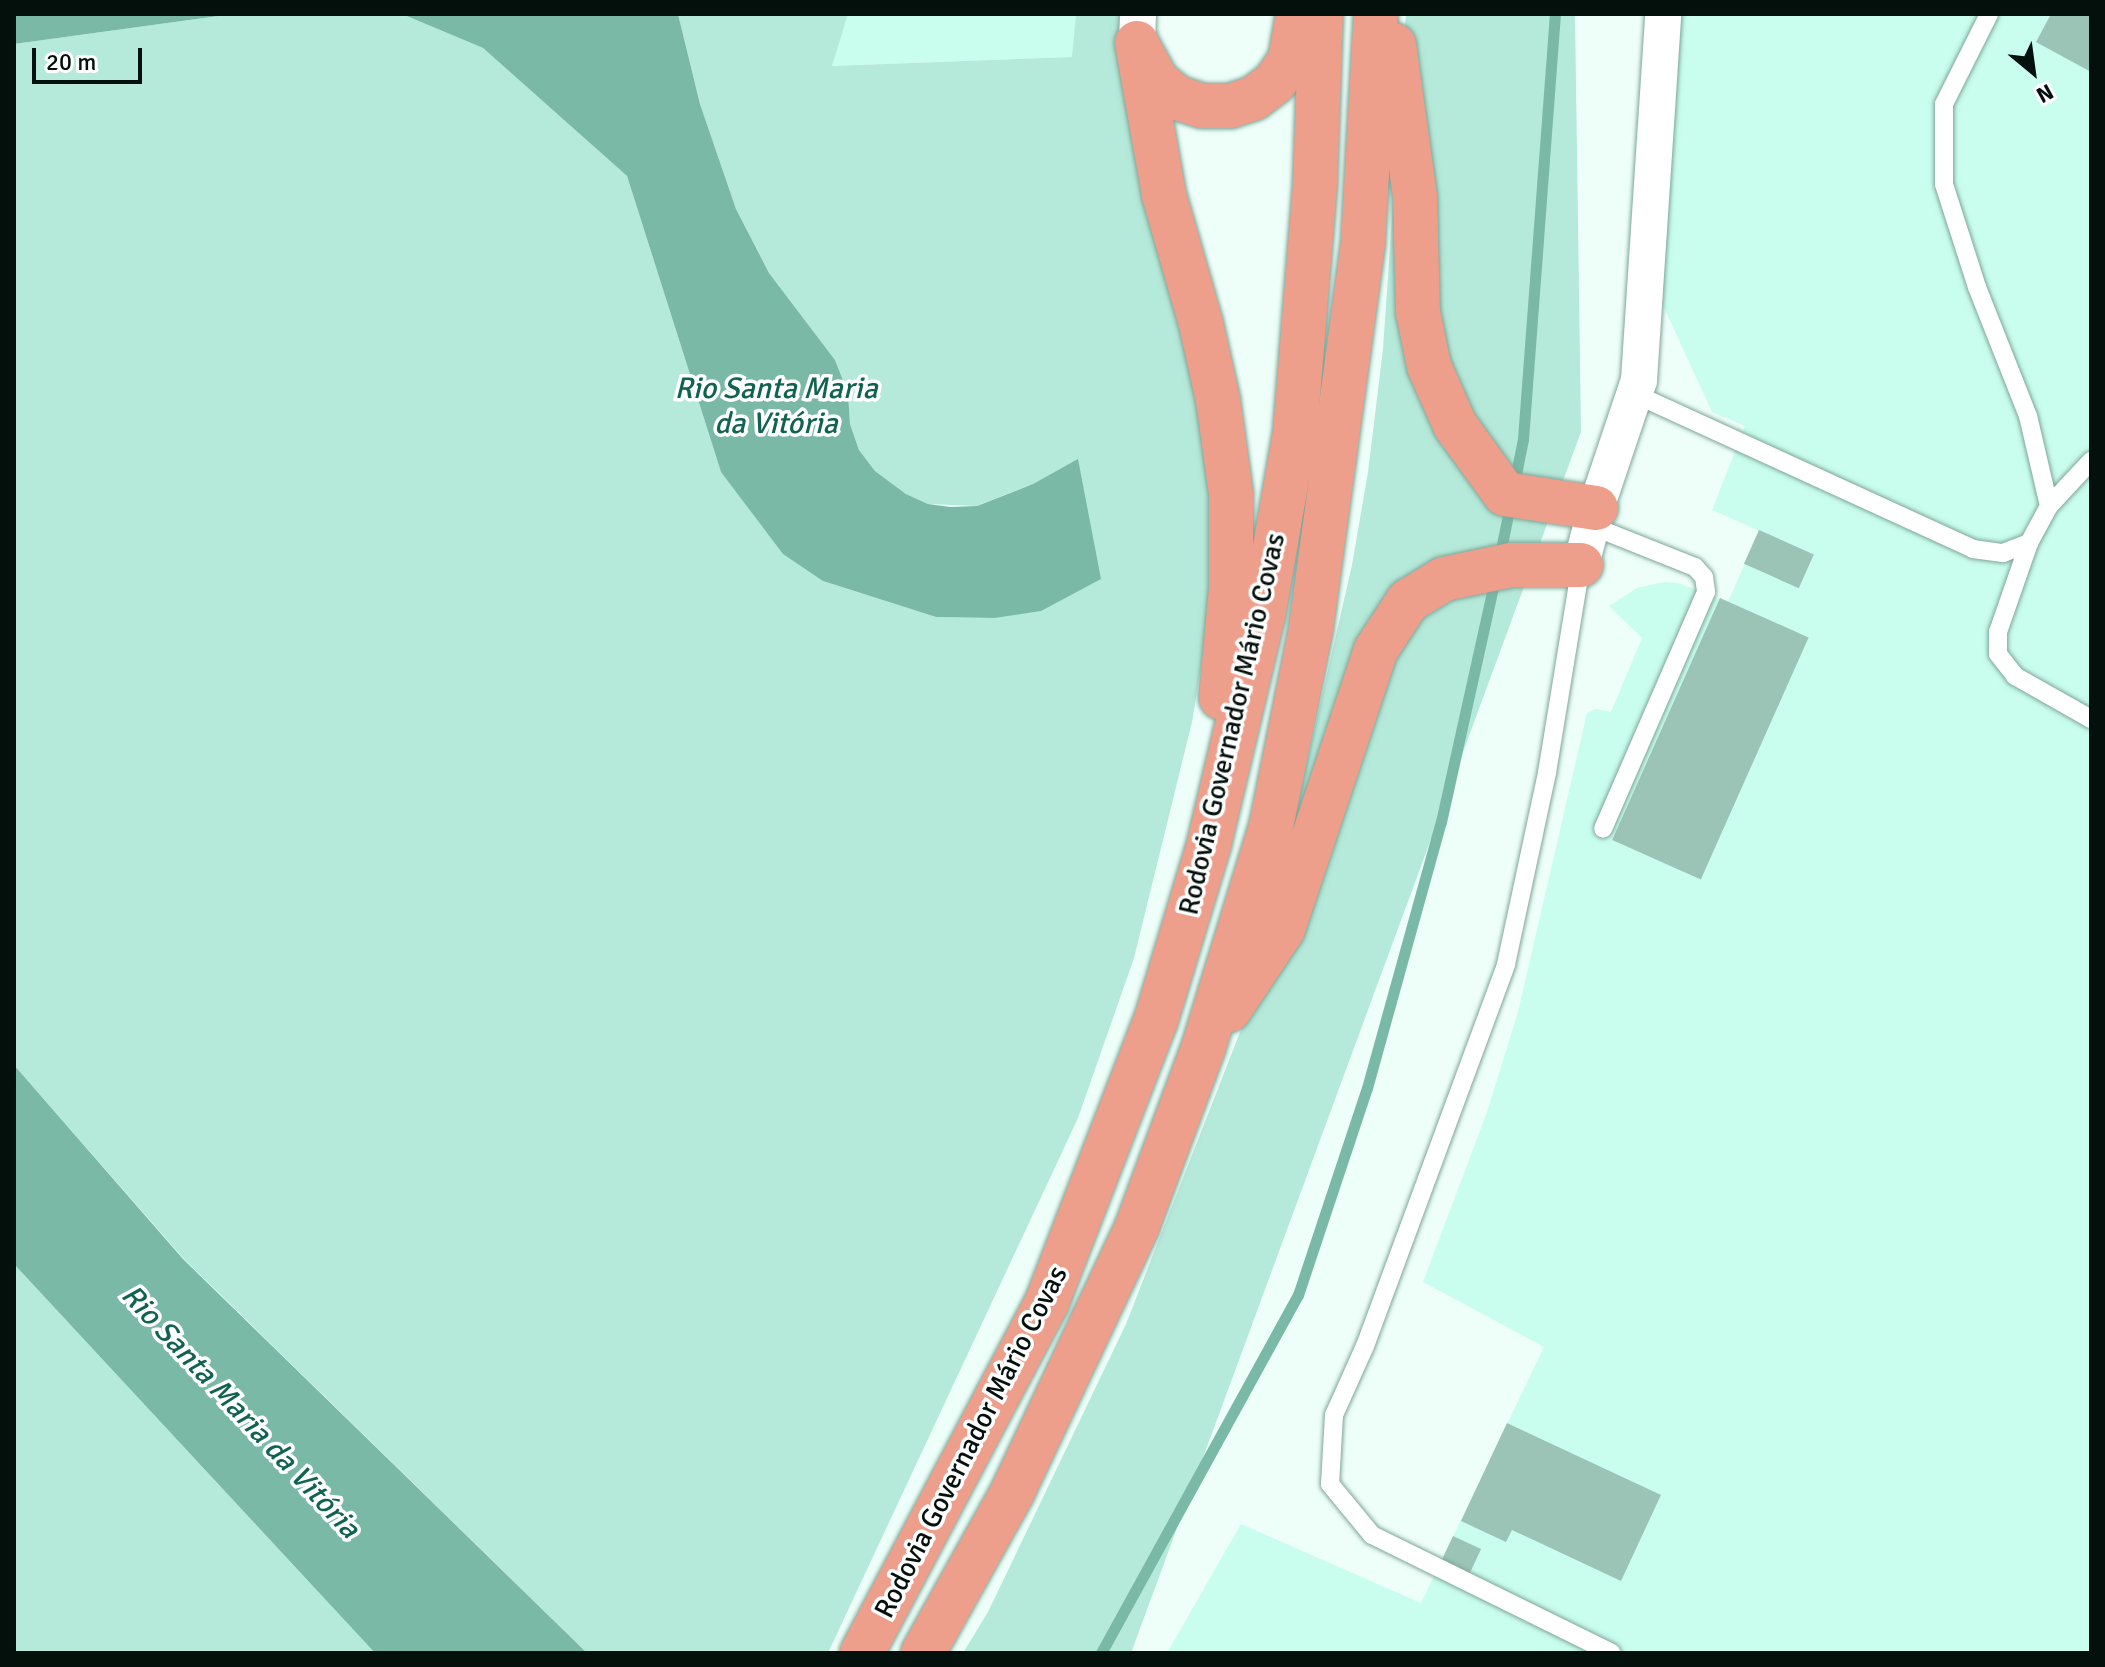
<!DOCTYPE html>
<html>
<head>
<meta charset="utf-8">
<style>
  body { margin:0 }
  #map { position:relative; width:2105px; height:1667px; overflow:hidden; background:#eefff9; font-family:Signika,sans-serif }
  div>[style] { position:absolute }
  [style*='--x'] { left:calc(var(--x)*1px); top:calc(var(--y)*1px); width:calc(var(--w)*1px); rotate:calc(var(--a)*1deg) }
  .built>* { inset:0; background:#c9fded }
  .green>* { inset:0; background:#b5e9d9 }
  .water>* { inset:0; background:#7ab9a6 }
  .stream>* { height:11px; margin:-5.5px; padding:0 5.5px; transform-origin:5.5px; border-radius:5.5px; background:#7ab9a6 }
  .building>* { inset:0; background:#9bc4b7; transform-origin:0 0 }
  .roads { filter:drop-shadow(0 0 2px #7ea699) drop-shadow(0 0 2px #7ea699) }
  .lane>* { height:18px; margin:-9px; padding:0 9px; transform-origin:9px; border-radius:9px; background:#fff }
  .street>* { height:36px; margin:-18px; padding:0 18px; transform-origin:18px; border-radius:18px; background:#fff }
  .highway>* { height:44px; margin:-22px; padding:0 22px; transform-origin:22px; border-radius:22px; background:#ed9f8c }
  span { translate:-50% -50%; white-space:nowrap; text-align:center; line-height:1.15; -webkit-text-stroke:7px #fff; paint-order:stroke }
  .street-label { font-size:28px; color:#03100c }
  .water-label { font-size:30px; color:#116351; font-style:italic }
  .frame { position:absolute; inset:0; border:16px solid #03100c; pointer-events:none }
  .north { position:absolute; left:1993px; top:32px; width:80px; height:80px; -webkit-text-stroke:6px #fff; paint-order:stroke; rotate:151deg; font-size:22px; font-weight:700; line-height:32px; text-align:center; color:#03100c }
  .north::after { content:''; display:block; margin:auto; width:28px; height:36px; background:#03100c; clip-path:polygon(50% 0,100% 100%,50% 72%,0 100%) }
  .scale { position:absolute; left:32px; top:48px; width:110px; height:36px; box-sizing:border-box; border:4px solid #03100c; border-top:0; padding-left:10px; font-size:24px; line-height:28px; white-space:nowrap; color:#03100c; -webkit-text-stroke:6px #fff; paint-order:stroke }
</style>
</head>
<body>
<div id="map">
  <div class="built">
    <div style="clip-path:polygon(848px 14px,1076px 14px,1073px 57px,831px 66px)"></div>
    <div style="clip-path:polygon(1670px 14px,2091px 14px,2091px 1653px,1167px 1653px,1241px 1524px,1421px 1603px,1544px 1347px,1423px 1282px,1487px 1112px,1518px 1012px,1587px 713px,1596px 709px,1611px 712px,1642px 638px,1609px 606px,1637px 588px,1664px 582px,1678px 583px,1728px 602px,1759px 531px,1712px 510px,1745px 426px,1712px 412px,1650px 277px)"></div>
  </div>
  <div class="green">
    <div style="clip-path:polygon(233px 14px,402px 14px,483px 48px,627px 176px,721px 472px,823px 581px,936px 617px,994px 618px,1078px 460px,1033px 484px,976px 506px,928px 504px,906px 494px,875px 471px,859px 450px,850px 424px,848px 393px,835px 360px,769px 273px,736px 209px,700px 104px,678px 14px,848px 14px,832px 66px,1072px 57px,1076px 14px,1130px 14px,1223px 534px,1192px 722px,1134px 958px,1078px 1118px,828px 1653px,587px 1653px,183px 1258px,14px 1065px,14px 44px)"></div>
    <div style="clip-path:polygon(1406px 14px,1575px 14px,1581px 432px,1131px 1653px,963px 1653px,988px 1612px,1126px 1324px,1253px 999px,1352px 565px,1368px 472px,1383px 349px)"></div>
    <div style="clip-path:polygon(14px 1264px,375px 1653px,14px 1653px)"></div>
  </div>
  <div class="water">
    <div style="clip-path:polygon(14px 14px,233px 14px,14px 44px)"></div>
    <div style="clip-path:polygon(402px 14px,678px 14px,700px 104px,736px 209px,769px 273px,835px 360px,848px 393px,850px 424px,859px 450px,875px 471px,906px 494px,928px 504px,950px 507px,977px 506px,1033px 484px,1078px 459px,1101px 579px,1041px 611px,994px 618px,936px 617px,823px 581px,783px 554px,721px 472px,627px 176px,483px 48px)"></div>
    <div style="clip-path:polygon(14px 1065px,183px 1259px,587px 1653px,375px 1653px,14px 1264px)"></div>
  </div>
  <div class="stream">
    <div style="--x:1514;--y:484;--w:46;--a:-78.7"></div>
    <div style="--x:1523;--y:439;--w:426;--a:-85.7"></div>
    <div style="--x:1499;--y:559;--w:55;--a:-78.5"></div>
    <div style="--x:1101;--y:1653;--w:409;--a:-61.2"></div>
    <div style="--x:1298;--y:1295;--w:218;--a:-71.6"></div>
    <div style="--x:1367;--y:1088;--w:276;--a:-74.5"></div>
    <div style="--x:1441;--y:822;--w:249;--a:-77.5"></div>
  </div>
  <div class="building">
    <div style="clip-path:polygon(2051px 14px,2091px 14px,2091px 72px,2036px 42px)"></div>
    <div style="left:1759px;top:530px;width:60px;height:37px;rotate:24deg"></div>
    <div style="left:1720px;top:598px;width:97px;height:265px;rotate:24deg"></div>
    <div style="clip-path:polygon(1507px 1423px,1661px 1495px,1621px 1581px,1512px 1530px,1506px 1542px,1461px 1521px)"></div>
    <div style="left:1453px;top:1536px;width:31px;height:27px;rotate:25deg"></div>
  </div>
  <div class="roads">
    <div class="lane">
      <div style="--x:1635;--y:394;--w:372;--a:24.6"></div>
      <div style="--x:1973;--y:549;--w:30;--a:8"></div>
      <div style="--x:2003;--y:553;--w:28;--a:-21"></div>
      <div style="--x:2029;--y:543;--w:42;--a:-61.6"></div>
      <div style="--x:2049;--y:506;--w:92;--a:-103.1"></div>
      <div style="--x:2028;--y:416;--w:139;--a:-111.6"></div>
      <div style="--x:1977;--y:287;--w:108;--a:-107.8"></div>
      <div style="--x:1944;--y:184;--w:80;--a:-90"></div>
      <div style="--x:1944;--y:104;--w:101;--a:-63.4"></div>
      <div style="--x:2049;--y:506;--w:62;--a:-47"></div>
      <div style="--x:1592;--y:526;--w:111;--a:21.7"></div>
      <div style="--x:1695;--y:567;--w:13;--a:48"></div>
      <div style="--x:1704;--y:577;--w:15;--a:82"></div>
      <div style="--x:1706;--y:592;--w:258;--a:113.5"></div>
      <div style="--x:2029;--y:543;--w:94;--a:109.2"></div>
      <div style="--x:1998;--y:632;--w:22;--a:90"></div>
      <div style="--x:1998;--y:654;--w:28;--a:52"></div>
      <div style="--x:2015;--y:676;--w:87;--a:29.5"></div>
      <div style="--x:1581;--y:565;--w:211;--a:99.3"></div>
      <div style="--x:1547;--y:773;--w:196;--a:102.1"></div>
      <div style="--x:1506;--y:965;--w:406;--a:110.3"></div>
      <div style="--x:1365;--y:1346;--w:76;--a:114.2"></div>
      <div style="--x:1334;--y:1415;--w:69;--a:93.3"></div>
      <div style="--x:1330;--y:1484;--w:66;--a:50.5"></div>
      <div style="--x:1372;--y:1535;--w:267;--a:26.2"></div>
    </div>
    <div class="street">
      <div style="--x:1137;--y:43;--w:29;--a:-88"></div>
      <div style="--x:1581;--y:565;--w:59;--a:-75.3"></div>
      <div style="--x:1596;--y:508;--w:135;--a:-71.4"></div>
      <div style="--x:1639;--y:380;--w:367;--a:-86.2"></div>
    </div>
    <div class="highway">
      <div style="--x:1137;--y:43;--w:154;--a:79.9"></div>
      <div style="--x:1164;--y:195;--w:134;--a:74"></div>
      <div style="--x:1201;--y:324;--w:78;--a:77.4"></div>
      <div style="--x:1218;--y:400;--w:95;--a:82.1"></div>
      <div style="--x:1231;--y:494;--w:94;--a:90"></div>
      <div style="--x:1231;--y:588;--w:110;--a:95.2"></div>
      <div style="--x:1394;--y:45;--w:153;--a:82.1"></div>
      <div style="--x:1415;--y:197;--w:115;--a:88.5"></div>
      <div style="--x:1418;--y:312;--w:55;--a:78.5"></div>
      <div style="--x:1429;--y:366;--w:64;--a:66.2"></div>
      <div style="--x:1455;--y:425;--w:85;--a:54.1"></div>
      <div style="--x:1505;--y:494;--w:92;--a:8.7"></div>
      <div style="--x:1140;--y:50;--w:37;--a:61"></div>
      <div style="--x:1158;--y:82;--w:26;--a:39"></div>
      <div style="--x:1178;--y:98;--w:26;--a:18"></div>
      <div style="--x:1203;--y:106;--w:27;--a:0"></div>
      <div style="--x:1230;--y:106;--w:25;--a:-18"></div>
      <div style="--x:1254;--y:98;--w:26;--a:-37"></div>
      <div style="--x:1275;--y:82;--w:27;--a:-56"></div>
      <div style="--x:1290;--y:60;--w:47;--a:-80.1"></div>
      <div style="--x:1229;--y:1010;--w:97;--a:-56.3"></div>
      <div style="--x:1283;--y:929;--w:294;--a:-71.6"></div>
      <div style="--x:1376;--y:650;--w:59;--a:-56.9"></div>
      <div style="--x:1408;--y:601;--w:42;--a:-31.4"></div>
      <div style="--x:1444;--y:579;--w:68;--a:-11.8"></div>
      <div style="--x:1511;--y:565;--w:70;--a:0"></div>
      <div style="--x:862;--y:1653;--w:397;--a:-62.2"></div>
      <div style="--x:1047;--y:1302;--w:302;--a:-68.9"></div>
      <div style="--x:1156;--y:1020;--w:184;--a:-73.2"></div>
      <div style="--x:1209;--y:844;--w:234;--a:-76.7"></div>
      <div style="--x:1263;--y:616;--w:186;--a:-80.1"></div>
      <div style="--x:1295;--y:433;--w:250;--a:-85.4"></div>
      <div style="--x:1315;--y:184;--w:170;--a:-88"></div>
      <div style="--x:923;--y:1653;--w:183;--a:-60.9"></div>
      <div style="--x:1012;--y:1493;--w:294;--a:-64.8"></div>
      <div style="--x:1137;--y:1227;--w:190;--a:-69.7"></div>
      <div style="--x:1203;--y:1049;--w:232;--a:-73"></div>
      <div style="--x:1271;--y:827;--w:203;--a:-78.6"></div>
      <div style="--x:1311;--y:628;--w:388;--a:-82.3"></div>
      <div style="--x:1363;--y:243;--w:229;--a:-86.8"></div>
    </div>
  </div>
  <div class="street-label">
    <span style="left:1232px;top:724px;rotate:-77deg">Rodovia Governador Mário Covas</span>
    <span style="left:971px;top:1442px;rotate:-63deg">Rodovia Governador Mário Covas</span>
  </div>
  <div class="water-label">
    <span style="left:776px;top:406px">Rio Santa Maria<br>da Vitória</span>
    <span style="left:240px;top:1412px;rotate:47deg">Rio Santa Maria da Vitória</span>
  </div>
  <div class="frame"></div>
  <div class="north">N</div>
  <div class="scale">20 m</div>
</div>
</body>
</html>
